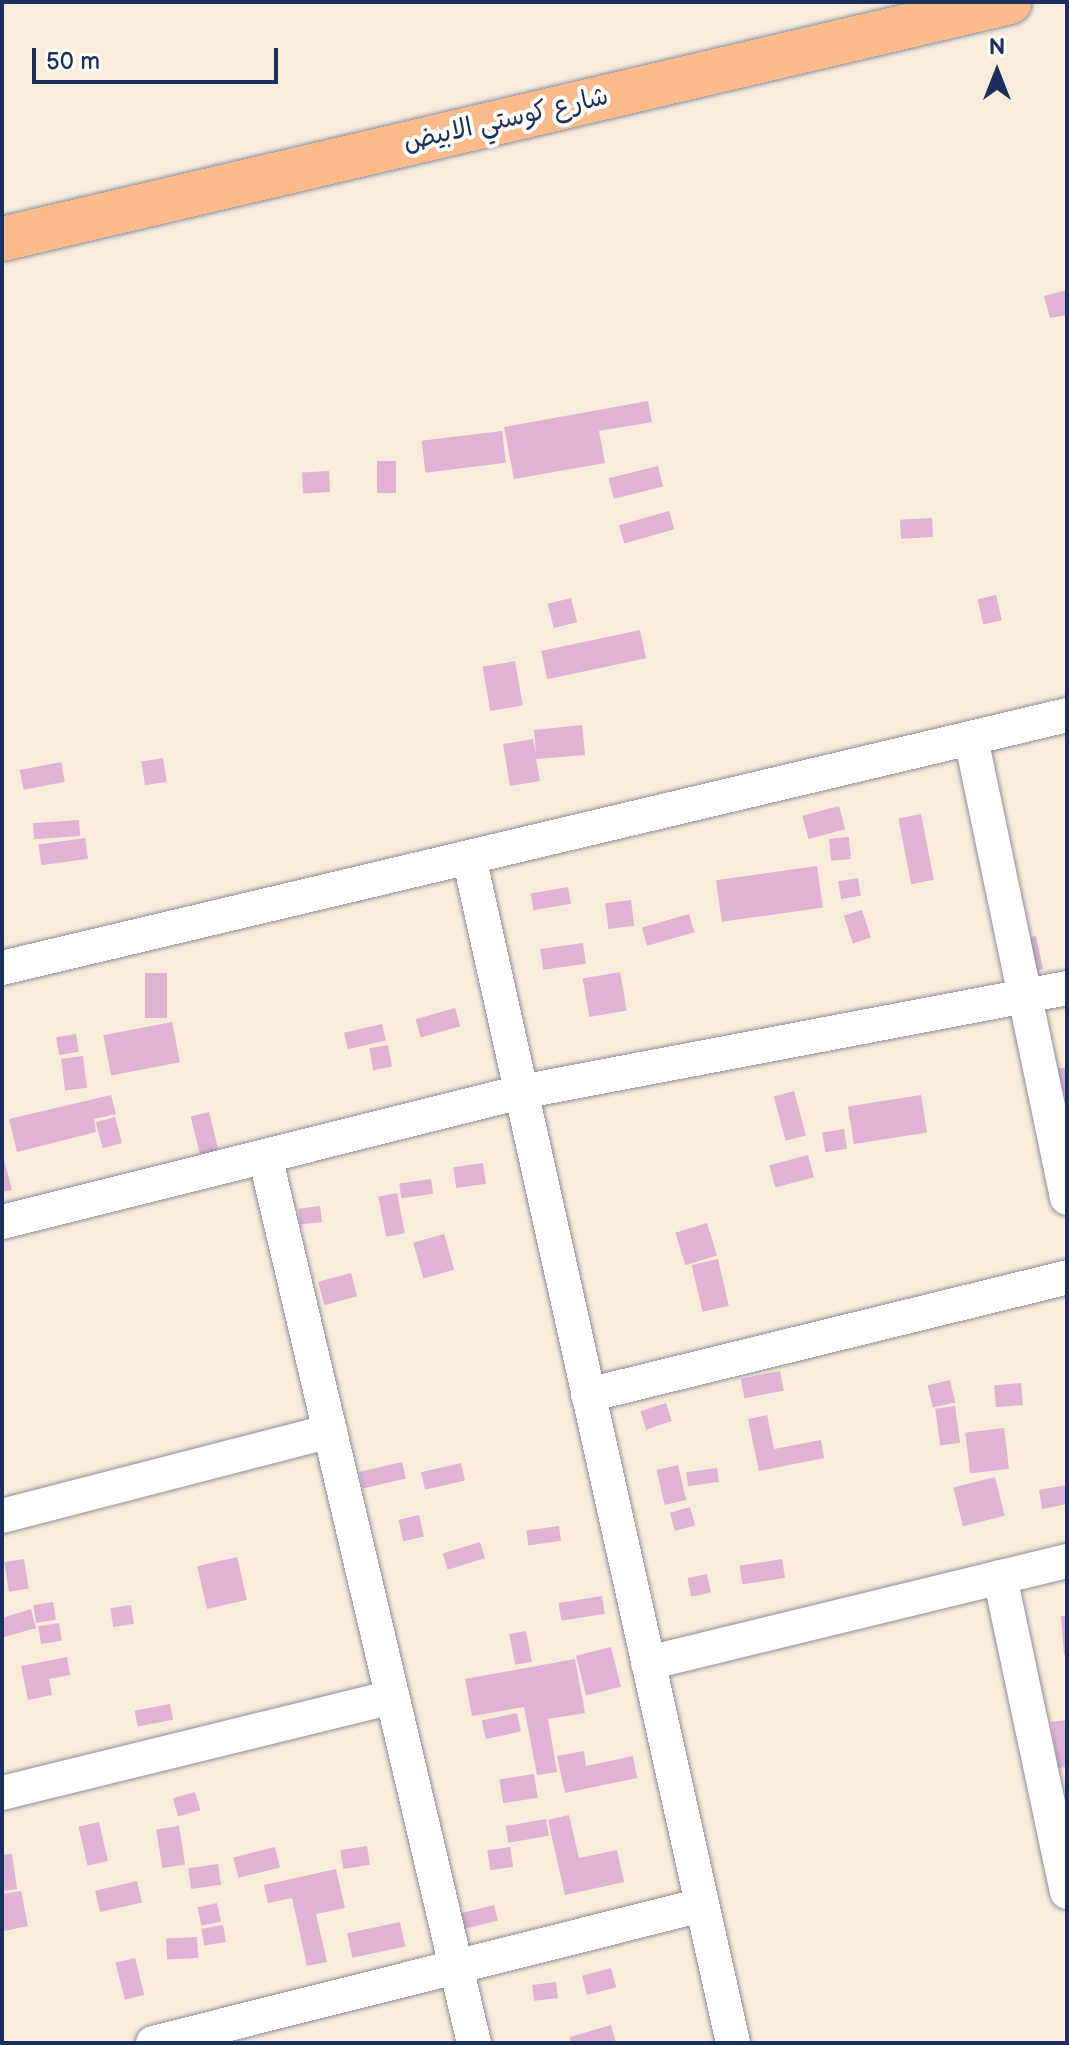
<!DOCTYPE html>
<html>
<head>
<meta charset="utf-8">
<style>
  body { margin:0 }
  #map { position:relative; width:1069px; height:2045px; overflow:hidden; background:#f9ecdb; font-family:"Balsamiq Sans","Playpen Sans Arabic",sans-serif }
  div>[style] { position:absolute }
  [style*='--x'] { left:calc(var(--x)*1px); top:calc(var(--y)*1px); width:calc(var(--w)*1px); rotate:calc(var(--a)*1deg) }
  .building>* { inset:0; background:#e0b2d3; transform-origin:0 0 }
  .roads { filter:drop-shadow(0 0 2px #8a8e9c) drop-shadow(0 0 2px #8a8e9c) }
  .minor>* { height:34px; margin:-17px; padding:0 17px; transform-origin:17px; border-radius:17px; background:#fff }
  .highway>* { height:44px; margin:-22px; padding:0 22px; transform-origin:22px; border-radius:22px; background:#fabb8c }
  span { translate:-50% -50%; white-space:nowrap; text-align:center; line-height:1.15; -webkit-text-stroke:8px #fdfcf7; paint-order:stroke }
  .street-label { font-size:26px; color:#1b2f5e }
  .frame { position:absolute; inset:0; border:4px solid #1b2f5e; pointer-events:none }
  .north { position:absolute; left:957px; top:32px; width:80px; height:80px; -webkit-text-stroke:6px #fdfcf7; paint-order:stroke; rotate:0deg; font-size:22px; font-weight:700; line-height:32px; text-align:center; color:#1b2f5e }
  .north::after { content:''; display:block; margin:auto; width:28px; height:36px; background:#1b2f5e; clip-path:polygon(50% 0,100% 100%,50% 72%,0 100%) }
  .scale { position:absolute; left:32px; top:48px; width:246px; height:36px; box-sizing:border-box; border:4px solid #1b2f5e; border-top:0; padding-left:10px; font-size:24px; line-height:28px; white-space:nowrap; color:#1b2f5e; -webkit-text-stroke:6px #fdfcf7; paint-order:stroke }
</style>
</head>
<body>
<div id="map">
  <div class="building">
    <div style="clip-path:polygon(1067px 290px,1067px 315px,1050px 318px,1044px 296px)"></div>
    <div style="clip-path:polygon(648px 401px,652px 422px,599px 431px,605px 463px,514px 479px,504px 427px)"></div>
    <div style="left:502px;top:431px;width:32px;height:81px;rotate:83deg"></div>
    <div style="left:377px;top:461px;width:19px;height:32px"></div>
    <div style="left:658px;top:466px;width:21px;height:51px;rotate:76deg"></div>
    <div style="left:329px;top:471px;width:21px;height:27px;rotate:87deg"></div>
    <div style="left:669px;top:511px;width:19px;height:52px;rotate:74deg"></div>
    <div style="left:932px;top:518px;width:19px;height:32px;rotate:87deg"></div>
    <div style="left:996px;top:595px;width:26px;height:19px;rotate:77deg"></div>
    <div style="left:571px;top:598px;width:25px;height:24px;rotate:76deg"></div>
    <div style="left:640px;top:630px;width:29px;height:101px;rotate:78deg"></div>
    <div style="left:515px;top:661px;width:45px;height:33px;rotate:80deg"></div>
    <div style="clip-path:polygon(582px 725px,585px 755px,536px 759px,540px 781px,510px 786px,503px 744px,533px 739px,536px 755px,534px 730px)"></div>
    <div style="left:163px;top:758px;width:24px;height:22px;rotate:81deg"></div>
    <div style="left:61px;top:762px;width:20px;height:42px;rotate:79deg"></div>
    <div style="left:839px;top:806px;width:24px;height:38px;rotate:75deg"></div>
    <div style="left:921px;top:814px;width:67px;height:23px;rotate:79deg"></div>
    <div style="left:79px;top:820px;width:16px;height:46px;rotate:86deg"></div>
    <div style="left:849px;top:837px;width:22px;height:20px;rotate:85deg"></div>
    <div style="left:85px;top:838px;width:21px;height:47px;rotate:82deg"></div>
    <div style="left:817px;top:866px;width:42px;height:102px;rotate:82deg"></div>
    <div style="left:858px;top:878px;width:18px;height:20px;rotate:81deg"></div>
    <div style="left:568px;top:887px;width:17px;height:38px;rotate:80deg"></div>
    <div style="left:631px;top:900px;width:26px;height:26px;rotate:83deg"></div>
    <div style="left:862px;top:910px;width:29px;height:19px;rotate:72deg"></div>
    <div style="left:689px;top:914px;width:19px;height:49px;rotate:74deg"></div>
    <div style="left:1036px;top:936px;width:34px;height:23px;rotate:78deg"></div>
    <div style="left:583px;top:943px;width:21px;height:43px;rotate:82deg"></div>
    <div style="left:620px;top:972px;width:39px;height:38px;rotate:80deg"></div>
    <div style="left:145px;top:973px;width:22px;height:45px"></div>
    <div style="left:455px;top:1008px;width:19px;height:41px;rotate:74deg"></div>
    <div style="left:172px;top:1022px;width:41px;height:70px;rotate:79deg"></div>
    <div style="left:382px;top:1024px;width:17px;height:39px;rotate:77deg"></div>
    <div style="left:76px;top:1034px;width:18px;height:20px;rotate:81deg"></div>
    <div style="left:388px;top:1045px;width:22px;height:19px;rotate:80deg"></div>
    <div style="left:83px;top:1056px;width:32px;height:22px;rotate:83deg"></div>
    <div style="clip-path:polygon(1067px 1067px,1067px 1091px,1050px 1095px,1045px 1071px)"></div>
    <div style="left:794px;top:1091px;width:46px;height:21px;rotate:75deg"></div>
    <div style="clip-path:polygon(111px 1095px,116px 1114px,94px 1119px,96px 1132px,17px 1152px,9px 1119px)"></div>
    <div style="left:921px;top:1095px;width:38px;height:74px;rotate:81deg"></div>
    <div style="left:209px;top:1112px;width:44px;height:19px;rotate:76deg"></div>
    <div style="left:115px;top:1117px;width:27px;height:20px;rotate:75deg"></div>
    <div style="left:844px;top:1129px;width:20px;height:22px;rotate:81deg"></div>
    <div style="clip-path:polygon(2px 1152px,12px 1190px,2px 1192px)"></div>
    <div style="left:808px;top:1155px;width:23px;height:40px;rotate:75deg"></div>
    <div style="left:483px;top:1163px;width:21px;height:30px;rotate:82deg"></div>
    <div style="left:431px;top:1179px;width:15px;height:32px;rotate:82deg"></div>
    <div style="left:397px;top:1193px;width:41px;height:19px;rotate:79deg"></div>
    <div style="left:320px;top:1206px;width:16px;height:22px;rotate:83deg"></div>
    <div style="left:707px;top:1223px;width:34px;height:33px;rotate:73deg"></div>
    <div style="left:444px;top:1234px;width:37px;height:32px;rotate:74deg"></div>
    <div style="left:718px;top:1259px;width:48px;height:27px;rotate:77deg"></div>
    <div style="left:351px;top:1273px;width:24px;height:34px;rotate:75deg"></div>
    <div style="left:780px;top:1371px;width:20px;height:40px;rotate:79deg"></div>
    <div style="left:950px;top:1380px;width:23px;height:23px;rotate:77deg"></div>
    <div style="left:1021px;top:1383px;width:22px;height:27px;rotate:85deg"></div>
    <div style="left:666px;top:1403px;width:19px;height:27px;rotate:72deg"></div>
    <div style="left:955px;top:1406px;width:37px;height:20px;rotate:82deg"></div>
    <div style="clip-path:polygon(767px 1415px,774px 1449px,821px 1440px,824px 1458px,759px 1471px,748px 1419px)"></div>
    <div style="left:1004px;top:1428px;width:41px;height:39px;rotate:83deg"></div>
    <div style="left:402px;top:1462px;width:17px;height:44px;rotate:77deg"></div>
    <div style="left:461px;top:1463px;width:18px;height:41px;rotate:77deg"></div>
    <div style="left:678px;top:1465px;width:36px;height:22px;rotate:77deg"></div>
    <div style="left:717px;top:1468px;width:14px;height:31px;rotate:82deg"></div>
    <div style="left:995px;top:1477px;width:40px;height:43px;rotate:76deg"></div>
    <div style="clip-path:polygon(1067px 1485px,1067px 1504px,1042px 1509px,1039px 1490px)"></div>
    <div style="left:690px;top:1507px;width:19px;height:21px;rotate:74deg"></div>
    <div style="left:419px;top:1515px;width:22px;height:21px;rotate:77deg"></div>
    <div style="left:559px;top:1526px;width:15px;height:33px;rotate:82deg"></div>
    <div style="left:480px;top:1542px;width:17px;height:39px;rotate:73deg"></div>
    <div style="left:237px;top:1557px;width:44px;height:41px;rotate:77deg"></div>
    <div style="left:24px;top:1559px;width:30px;height:20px;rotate:81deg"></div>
    <div style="left:782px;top:1559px;width:19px;height:43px;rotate:81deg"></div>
    <div style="left:707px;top:1574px;width:19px;height:20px;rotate:78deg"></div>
    <div style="left:602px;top:1596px;width:18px;height:44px;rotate:81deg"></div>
    <div style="left:53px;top:1602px;width:18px;height:20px;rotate:81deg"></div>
    <div style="left:131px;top:1605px;width:19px;height:21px;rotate:81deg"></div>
    <div style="clip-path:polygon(31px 1609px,36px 1628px,4px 1637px,2px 1618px)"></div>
    <div style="clip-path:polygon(1061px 1616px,1067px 1616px,1067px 1654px,1064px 1655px)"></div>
    <div style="left:59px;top:1623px;width:18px;height:21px;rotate:81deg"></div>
    <div style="left:526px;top:1631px;width:31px;height:17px;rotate:79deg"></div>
    <div style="left:611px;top:1647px;width:41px;height:36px;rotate:76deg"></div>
    <div style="clip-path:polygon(67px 1657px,70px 1675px,49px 1679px,52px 1695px,28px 1700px,21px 1666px)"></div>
    <div style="clip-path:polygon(575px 1659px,585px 1713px,548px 1719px,557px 1772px,537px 1775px,524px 1707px,472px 1716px,465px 1679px)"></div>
    <div style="left:170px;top:1704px;width:16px;height:36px;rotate:79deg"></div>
    <div style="left:517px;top:1713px;width:19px;height:36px;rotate:78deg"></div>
    <div style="clip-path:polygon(1067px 1720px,1067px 1767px,1058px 1768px,1051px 1722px)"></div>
    <div style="clip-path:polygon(584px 1751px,586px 1766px,633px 1756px,637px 1778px,565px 1793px,557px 1756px)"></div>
    <div style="left:534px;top:1774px;width:24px;height:35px;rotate:81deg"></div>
    <div style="left:195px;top:1792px;width:19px;height:23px;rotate:74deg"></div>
    <div style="clip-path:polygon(569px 1815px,579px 1858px,617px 1850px,624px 1882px,565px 1895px,548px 1820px)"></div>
    <div style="left:546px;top:1819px;width:17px;height:41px;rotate:80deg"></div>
    <div style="left:99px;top:1822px;width:40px;height:21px;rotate:77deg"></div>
    <div style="left:179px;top:1826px;width:39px;height:23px;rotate:81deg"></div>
    <div style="left:367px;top:1846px;width:19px;height:27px;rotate:81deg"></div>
    <div style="left:275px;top:1847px;width:21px;height:43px;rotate:76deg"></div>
    <div style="left:510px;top:1847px;width:20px;height:23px;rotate:81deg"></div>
    <div style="clip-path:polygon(12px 1854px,17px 1889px,2px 1891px,2px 1855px)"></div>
    <div style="left:218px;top:1864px;width:21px;height:30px;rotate:82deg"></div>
    <div style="clip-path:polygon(336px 1869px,345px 1908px,316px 1914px,327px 1962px,307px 1966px,292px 1898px,268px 1903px,264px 1885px)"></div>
    <div style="left:137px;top:1881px;width:22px;height:43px;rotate:77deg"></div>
    <div style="clip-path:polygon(21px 1891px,28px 1926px,4px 1931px,2px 1894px)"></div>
    <div style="left:217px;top:1903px;width:19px;height:20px;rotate:78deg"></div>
    <div style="left:494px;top:1905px;width:16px;height:41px;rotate:76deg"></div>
    <div style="left:400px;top:1922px;width:25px;height:54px;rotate:78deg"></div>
    <div style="left:223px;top:1925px;width:17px;height:22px;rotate:80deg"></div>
    <div style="left:197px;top:1937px;width:21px;height:31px;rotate:87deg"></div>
    <div style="left:135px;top:1958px;width:38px;height:20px;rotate:76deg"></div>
    <div style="left:611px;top:1968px;width:20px;height:30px;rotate:75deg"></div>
    <div style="left:556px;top:1982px;width:16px;height:24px;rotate:83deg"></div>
    <div style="clip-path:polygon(611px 2025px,616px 2043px,571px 2043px,570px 2037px)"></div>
  </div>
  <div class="roads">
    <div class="minor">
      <div style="--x:971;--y:738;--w:470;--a:78.2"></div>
      <div style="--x:469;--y:857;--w:1215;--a:77.45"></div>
      <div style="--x:2;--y:968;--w:1095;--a:-13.36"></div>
      <div style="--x:265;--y:1156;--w:911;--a:76.74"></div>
      <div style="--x:2;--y:1222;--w:535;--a:-14.06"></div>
      <div style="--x:521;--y:1092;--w:556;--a:-10.78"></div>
      <div style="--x:588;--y:1395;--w:493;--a:-13.8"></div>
      <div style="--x:2;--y:1516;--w:339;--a:-14.5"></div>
      <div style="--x:1000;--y:1577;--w:322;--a:78"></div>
      <div style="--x:648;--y:1663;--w:431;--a:-13.7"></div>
      <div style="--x:2;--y:1793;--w:402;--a:-13.8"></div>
      <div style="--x:153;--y:2043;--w:566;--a:-14.11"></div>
    </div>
    <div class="highway">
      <div style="--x:2;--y:239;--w:1035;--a:-13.23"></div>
    </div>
  </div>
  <div class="street-label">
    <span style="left:506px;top:120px;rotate:-13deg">شارع كوستي الابيض</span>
  </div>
  <div class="frame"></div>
  <div class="north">N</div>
  <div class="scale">50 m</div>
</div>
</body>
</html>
